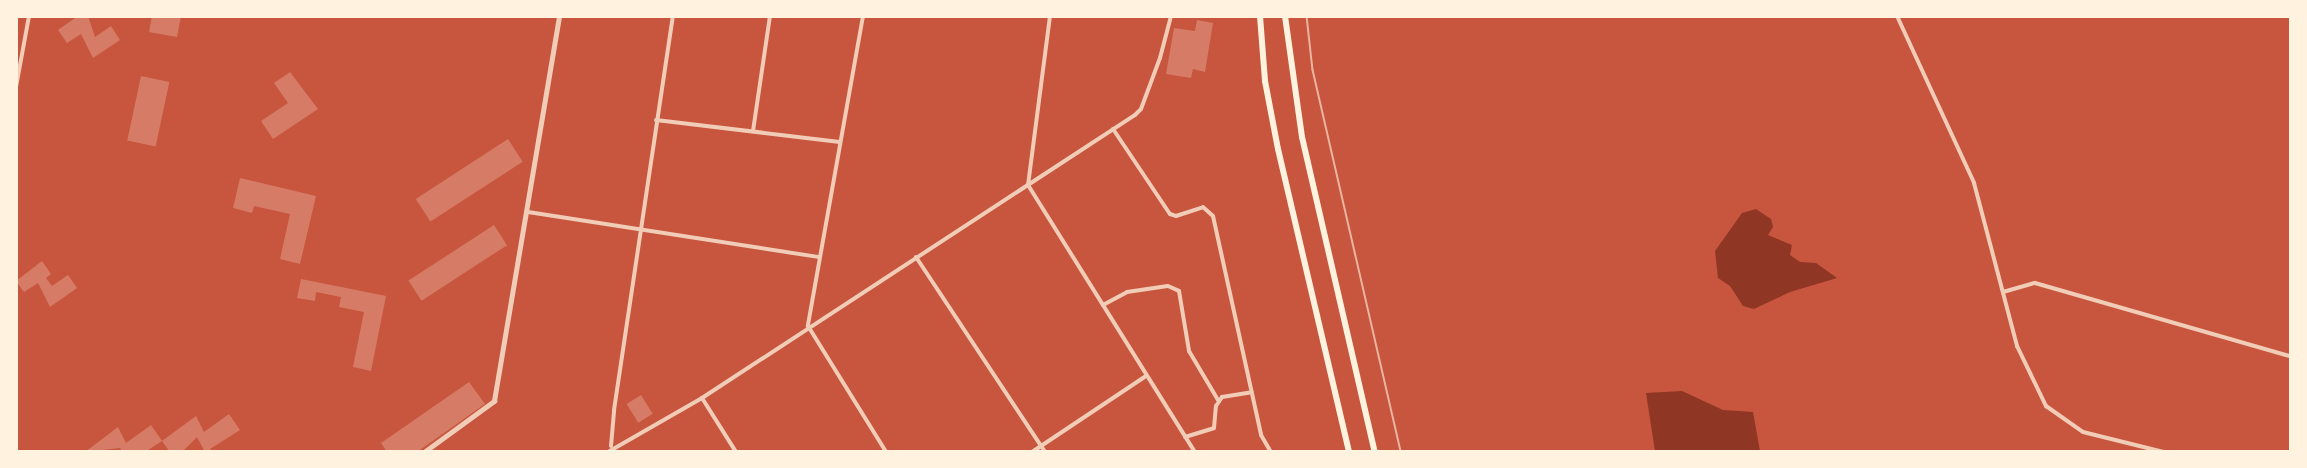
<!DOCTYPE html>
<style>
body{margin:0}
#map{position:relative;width:2307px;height:468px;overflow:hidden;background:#c8553d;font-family:Rubik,sans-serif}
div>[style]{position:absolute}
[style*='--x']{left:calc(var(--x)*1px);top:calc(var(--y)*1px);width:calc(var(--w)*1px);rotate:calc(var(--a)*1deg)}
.water>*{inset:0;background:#8f3625}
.building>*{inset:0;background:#d67c66;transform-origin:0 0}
.minor>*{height:4px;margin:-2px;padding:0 2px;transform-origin:2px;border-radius:2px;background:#f1ccb7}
.tertiary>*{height:4.5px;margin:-2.25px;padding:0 2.25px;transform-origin:2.25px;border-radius:2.25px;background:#f1ccb7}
.primary>*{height:6px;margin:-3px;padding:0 3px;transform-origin:3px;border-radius:3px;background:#fff3e0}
.tram>*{height:1.5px;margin:-0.75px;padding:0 0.75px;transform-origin:0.75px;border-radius:0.75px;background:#e9b49f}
span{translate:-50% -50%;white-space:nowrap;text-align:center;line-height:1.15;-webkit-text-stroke:6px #fff3e0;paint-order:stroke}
.frame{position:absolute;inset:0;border:18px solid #fff3e0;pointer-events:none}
</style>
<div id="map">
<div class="water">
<div style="clip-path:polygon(1756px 209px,1771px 219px,1773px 227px,1768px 235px,1792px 245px,1790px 255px,1800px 262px,1816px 263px,1837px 278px,1790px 292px,1754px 309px,1743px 306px,1730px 286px,1718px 278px,1715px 251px,1742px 213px)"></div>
<div style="clip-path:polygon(1682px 391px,1723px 410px,1753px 412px,1760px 451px,1655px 451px,1646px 393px)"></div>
</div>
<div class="building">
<div style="clip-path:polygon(78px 16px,88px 16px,95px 37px,111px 26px,120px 40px,93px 58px,81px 34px,67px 43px,58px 30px)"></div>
<div style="clip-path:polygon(152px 16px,181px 16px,177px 37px,149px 32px)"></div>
<div style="clip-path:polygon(1197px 20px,1213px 23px,1205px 72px,1193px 69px,1191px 78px,1166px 74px,1174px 28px,1195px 31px)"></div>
<div style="clip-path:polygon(290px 72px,318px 109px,273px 139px,261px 121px,288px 103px,274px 83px)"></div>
<div style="left:141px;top:76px;width:29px;height:66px;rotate:12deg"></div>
<div style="left:508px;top:139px;width:27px;height:110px;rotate:57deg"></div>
<div style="clip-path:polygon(240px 178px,316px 196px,300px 264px,280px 259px,290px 214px,254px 206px,252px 213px,233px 208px)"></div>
<div style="left:494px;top:225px;width:24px;height:102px;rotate:57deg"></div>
<div style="clip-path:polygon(42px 261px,51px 274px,46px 278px,52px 286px,68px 275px,77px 288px,50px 307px,38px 283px,24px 292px,16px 281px)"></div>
<div style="clip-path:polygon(301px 279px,386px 296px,371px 371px,353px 367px,364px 312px,339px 307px,341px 297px,316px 292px,315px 301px,297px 298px)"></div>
<div style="clip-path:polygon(469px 382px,485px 404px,417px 452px,387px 452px,381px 443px)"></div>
<div style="left:641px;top:395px;width:22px;height:17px;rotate:58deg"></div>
<div style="clip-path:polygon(229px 414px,240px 430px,210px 449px,212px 452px,205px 452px,197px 437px,182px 452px,170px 452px,162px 441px,196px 416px,204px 432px)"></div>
<div style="clip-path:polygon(151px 425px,162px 441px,145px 452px,122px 452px,120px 448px,85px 452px,118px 427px,126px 443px)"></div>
</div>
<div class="minor">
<div style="--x:863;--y:16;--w:315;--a:100.1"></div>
<div style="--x:808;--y:326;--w:148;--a:58.2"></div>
<div style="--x:1050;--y:16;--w:170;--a:97.4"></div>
<div style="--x:1028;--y:185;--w:315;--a:58"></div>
<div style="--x:1897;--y:16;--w:184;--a:65.2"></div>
<div style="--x:1974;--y:183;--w:169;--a:75.2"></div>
<div style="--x:2017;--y:346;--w:67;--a:64.2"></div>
<div style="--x:2046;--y:406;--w:45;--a:35.1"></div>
<div style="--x:2083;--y:432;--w:83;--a:13.9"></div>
<div style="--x:16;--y:87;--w:72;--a:-79.6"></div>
<div style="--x:656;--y:120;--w:185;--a:6.8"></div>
<div style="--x:1113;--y:129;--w:102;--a:56.2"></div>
<div style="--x:1170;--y:214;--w:6;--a:18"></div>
<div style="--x:1176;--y:216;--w:28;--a:-18"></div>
<div style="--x:1203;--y:207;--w:13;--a:42"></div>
<div style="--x:1213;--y:216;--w:224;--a:77.6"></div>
<div style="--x:1261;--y:435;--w:20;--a:60"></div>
<div style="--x:753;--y:131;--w:116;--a:-81.6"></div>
<div style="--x:528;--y:212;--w:295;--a:8.8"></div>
<div style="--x:916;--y:257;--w:234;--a:56.5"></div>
<div style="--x:2003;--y:292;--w:33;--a:-16"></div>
<div style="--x:2035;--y:283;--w:265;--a:16"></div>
<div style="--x:1103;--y:305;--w:27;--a:-28"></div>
<div style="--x:1127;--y:292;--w:41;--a:-8.3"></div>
<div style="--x:1168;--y:286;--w:12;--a:24"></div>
<div style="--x:1179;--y:291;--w:61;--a:80.5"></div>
<div style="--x:1189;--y:351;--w:57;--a:59.4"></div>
<div style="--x:702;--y:398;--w:64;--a:57.8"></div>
<div style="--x:1185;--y:437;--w:30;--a:-17"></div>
<div style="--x:1214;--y:428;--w:22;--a:-85"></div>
<div style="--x:1216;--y:406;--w:11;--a:-56"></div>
<div style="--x:1222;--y:397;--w:30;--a:-9"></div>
<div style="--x:611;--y:446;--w:36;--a:-85"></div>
<div style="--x:614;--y:410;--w:398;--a:-81.5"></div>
<div style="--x:608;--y:452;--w:108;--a:-29.9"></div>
<div style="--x:702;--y:398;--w:517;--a:-33.17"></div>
<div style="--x:1135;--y:115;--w:8;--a:-45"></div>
<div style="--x:1141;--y:109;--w:54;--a:-69.6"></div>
<div style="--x:1160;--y:58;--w:43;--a:-75.3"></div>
<div style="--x:1032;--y:452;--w:137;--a:-33.7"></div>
</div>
<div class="tertiary">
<div style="--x:424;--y:452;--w:87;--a:-36.1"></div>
<div style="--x:494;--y:401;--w:390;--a:-80.4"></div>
</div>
<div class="primary">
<div style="--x:1260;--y:16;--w:65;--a:85.6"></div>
<div style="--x:1265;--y:81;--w:69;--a:79.2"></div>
<div style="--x:1278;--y:149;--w:311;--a:76.8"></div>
<div style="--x:1285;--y:16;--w:122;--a:82"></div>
<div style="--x:1302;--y:137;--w:323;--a:77"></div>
</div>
<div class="tram">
<div style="--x:1307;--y:16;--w:54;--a:83.7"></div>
<div style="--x:1313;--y:70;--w:392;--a:77"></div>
</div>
<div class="frame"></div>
</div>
